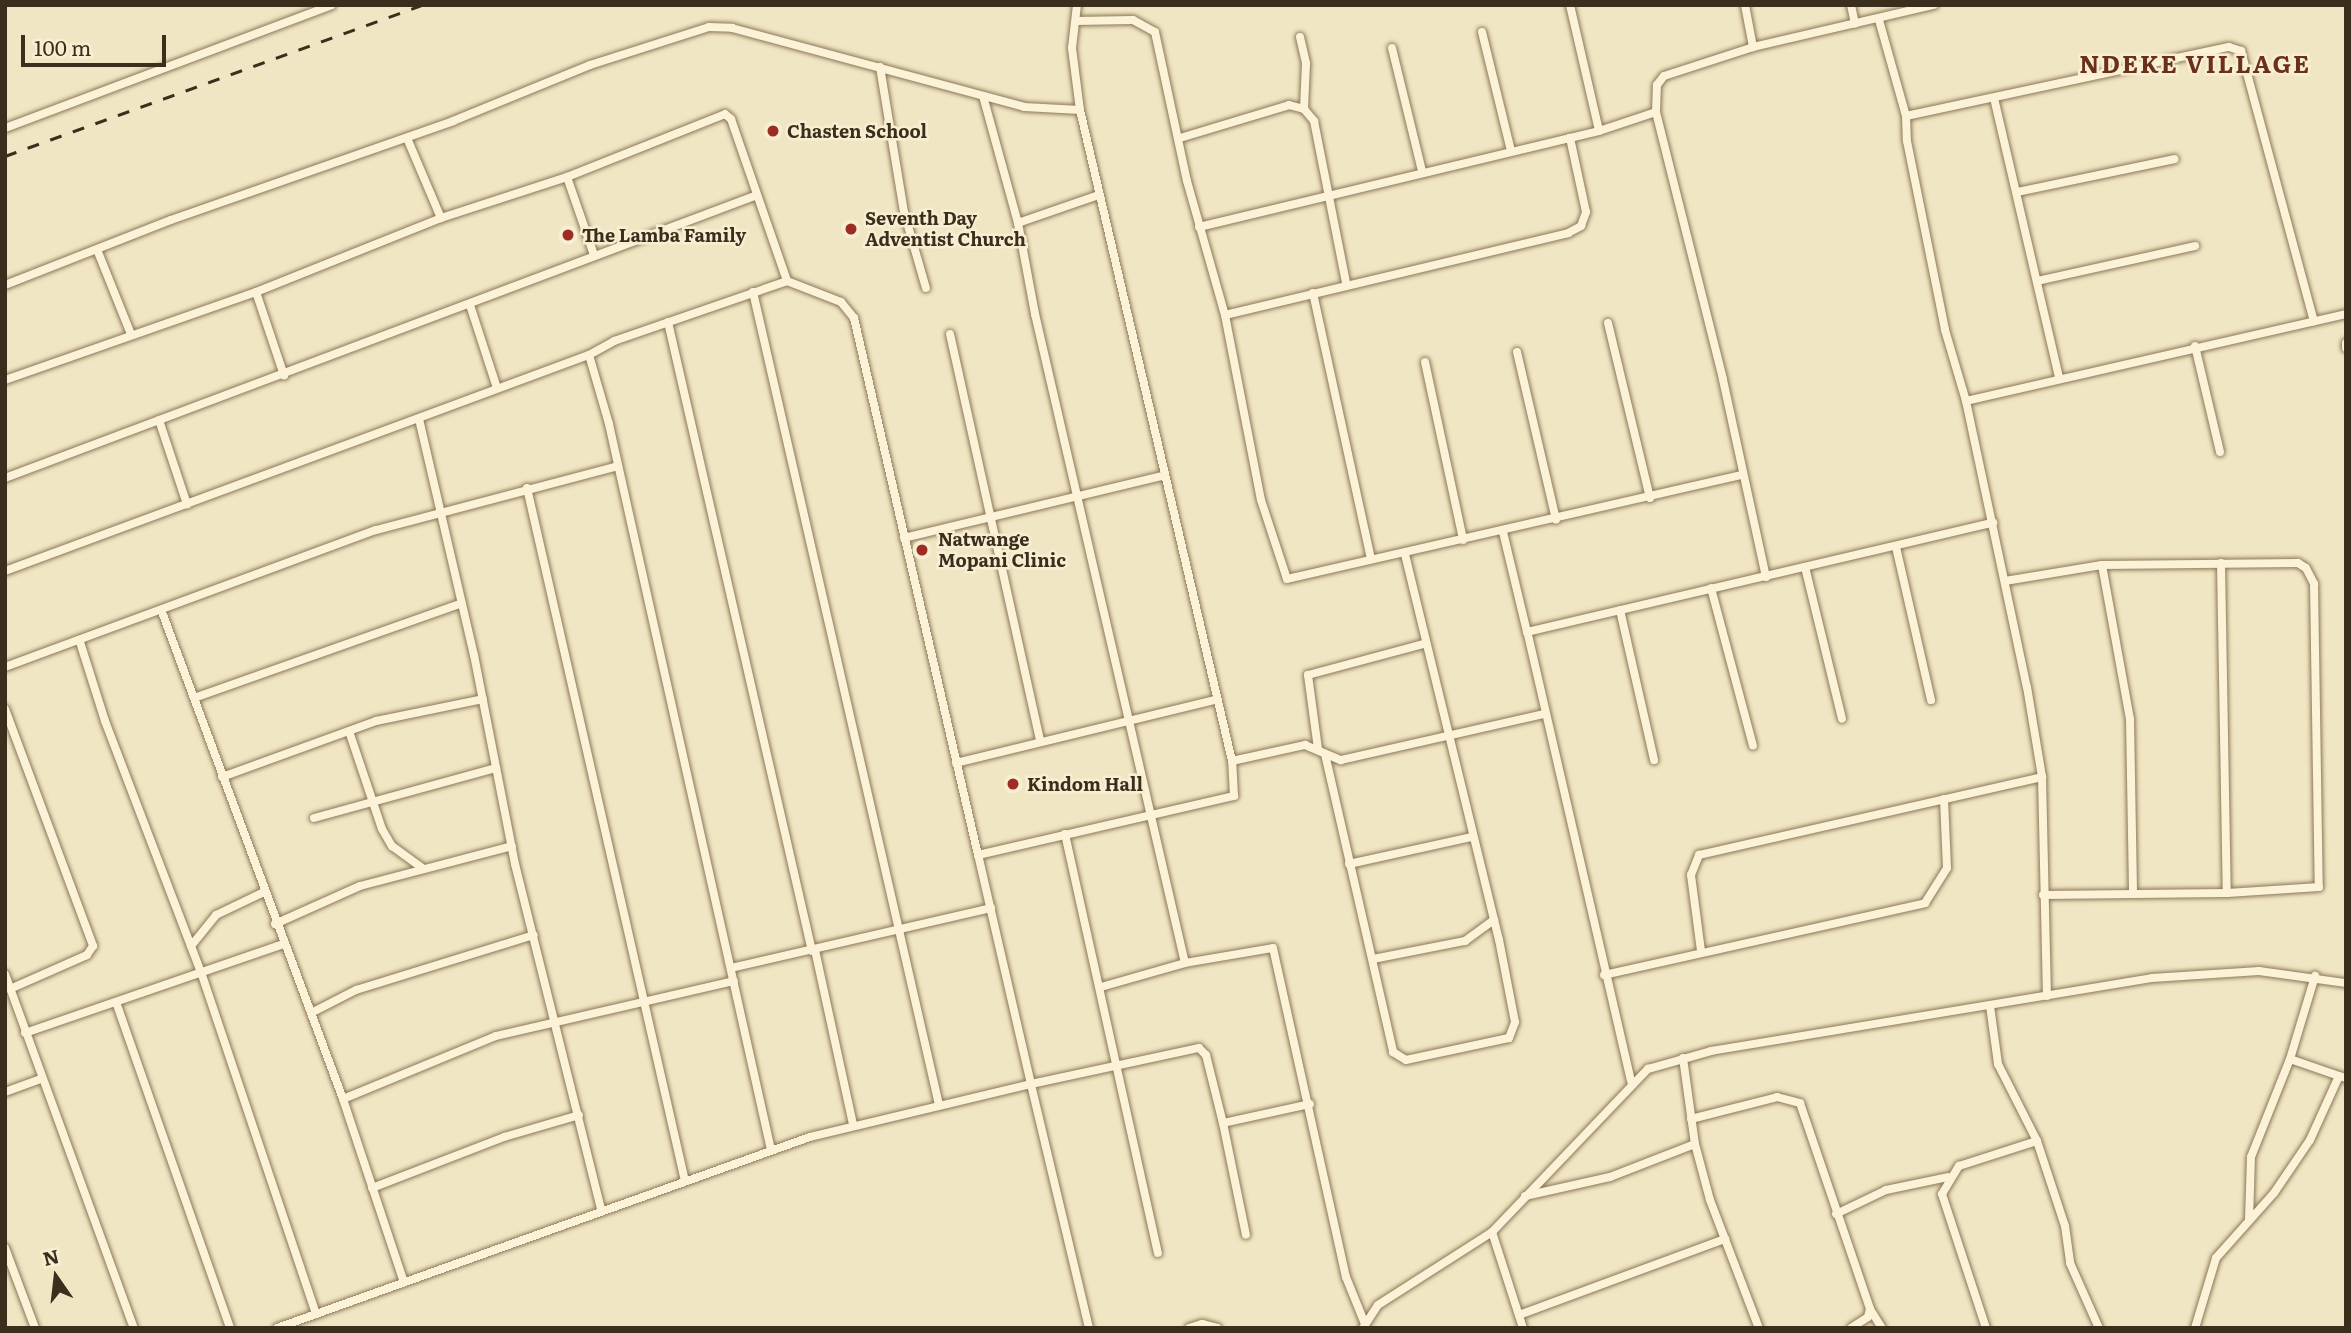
<!DOCTYPE html>
<style>
body{margin:0}
#map{position:relative;width:2351px;height:1333px;overflow:hidden;background:#f1e6c3;font-family:Literata,serif}
div>[style]{position:absolute}
[style*='--x']{left:calc(var(--x)*1px);top:calc(var(--y)*1px);width:calc(var(--w)*1px);rotate:calc(var(--a)*1deg)}
.roads{filter:drop-shadow(0 0 2px #8c7758) drop-shadow(0 0 2px #8c7758)}
.minor>*{height:8px;margin:-4px;padding:0 4px;transform-origin:4px;border-radius:4px;background:#fbf2d7}
.rail>*{height:2.5px;margin-top:-1.25px;transform-origin:0;background:repeating-linear-gradient(90deg,#3b2e1d 0 12px,transparent 0 24px)}
.dots>*{width:19px;height:19px;translate:-50% -50%;box-sizing:border-box;border:4px solid #f8efd3;border-radius:50%}
span{translate:-50% -50%;white-space:nowrap;text-align:center;line-height:1.15;-webkit-text-stroke:5px #f8efd3;paint-order:stroke}
.poi-label{font-size:18px;color:#3b2e1d;font-weight:700}
.left{translate:0 -50%;text-align:left}
.district-label{font-size:24px;color:#6a301a;font-weight:700;letter-spacing:2px}
.frame{position:absolute;inset:0;border:7px solid #3b2e1d;pointer-events:none}
.north{position:absolute;left:21px;top:1242px;width:70px;height:70px;-webkit-text-stroke:5px #f8efd3;paint-order:stroke;rotate:346deg;font-size:19px;font-weight:700;line-height:28px;text-align:center;color:#3b2e1d}
.north::after{content:'';display:block;margin:auto;width:24px;height:32px;background:#3b2e1d;clip-path:polygon(50% 0,100% 100%,50% 72%,0 100%)}
.scale{position:absolute;left:21px;top:35px;width:145px;height:32px;box-sizing:border-box;border:4px solid #3b2e1d;border-top:0;padding-left:9px;font-size:21px;line-height:24px;white-space:nowrap;color:#3b2e1d;-webkit-text-stroke:5px #f8efd3;paint-order:stroke}
</style>
<div id="map">
<div class="roads">
<div class="minor">
<div style="--x:1570;--y:5;--w:129;--a:77"></div>
<div style="--x:1745;--y:5;--w:43;--a:79.2"></div>
<div style="--x:1851;--y:5;--w:19;--a:78"></div>
<div style="--x:1879;--y:20;--w:100;--a:74.3"></div>
<div style="--x:1906;--y:116;--w:25;--a:88"></div>
<div style="--x:1907;--y:141;--w:193;--a:78.6"></div>
<div style="--x:1945;--y:330;--w:74;--a:73.5"></div>
<div style="--x:1966;--y:401;--w:292;--a:78"></div>
<div style="--x:2027;--y:687;--w:91;--a:80.5"></div>
<div style="--x:2042;--y:777;--w:219;--a:88.7"></div>
<div style="--x:1076;--y:21;--w:57;--a:-1"></div>
<div style="--x:1133;--y:20;--w:25;--a:29"></div>
<div style="--x:1155;--y:32;--w:152;--a:77.9"></div>
<div style="--x:1187;--y:181;--w:139;--a:74.2"></div>
<div style="--x:1225;--y:315;--w:188;--a:79"></div>
<div style="--x:1261;--y:500;--w:83;--a:71.8"></div>
<div style="--x:1287;--y:579;--w:467;--a:-12.9"></div>
<div style="--x:1482;--y:32;--w:122;--a:76.3"></div>
<div style="--x:1300;--y:37;--w:27;--a:77"></div>
<div style="--x:1306;--y:63;--w:46;--a:92.5"></div>
<div style="--x:1392;--y:48;--w:127;--a:76.3"></div>
<div style="--x:880;--y:67;--w:147;--a:80.6"></div>
<div style="--x:904;--y:212;--w:79;--a:73.9"></div>
<div style="--x:983;--y:96;--w:132;--a:74.6"></div>
<div style="--x:1018;--y:223;--w:93;--a:79.4"></div>
<div style="--x:1035;--y:314;--w:666;--a:76.99"></div>
<div style="--x:1994;--y:98;--w:287;--a:76.9"></div>
<div style="--x:1906;--y:116;--w:330;--a:-12.1"></div>
<div style="--x:2229;--y:47;--w:13;--a:18"></div>
<div style="--x:2241;--y:51;--w:280;--a:74.9"></div>
<div style="--x:5;--y:128;--w:349;--a:-20.6"></div>
<div style="--x:407;--y:138;--w:87;--a:67"></div>
<div style="--x:1180;--y:138;--w:114;--a:-16.8"></div>
<div style="--x:1289;--y:105;--w:16;--a:15"></div>
<div style="--x:1304;--y:109;--w:16;--a:50"></div>
<div style="--x:1314;--y:121;--w:165;--a:78.8"></div>
<div style="--x:567;--y:177;--w:83;--a:70.9"></div>
<div style="--x:2017;--y:192;--w:161;--a:-11.8"></div>
<div style="--x:1018;--y:223;--w:86;--a:-19.1"></div>
<div style="--x:1199;--y:227;--w:411;--a:-13.5"></div>
<div style="--x:1599;--y:131;--w:60;--a:-18.4"></div>
<div style="--x:98;--y:252;--w:88;--a:68.1"></div>
<div style="--x:2037;--y:281;--w:162;--a:-12.5"></div>
<div style="--x:5;--y:285;--w:178;--a:-21.4"></div>
<div style="--x:171;--y:220;--w:299;--a:-19.3"></div>
<div style="--x:453;--y:121;--w:148;--a:-22.2"></div>
<div style="--x:590;--y:65;--w:125;--a:-17.7"></div>
<div style="--x:709;--y:27;--w:23;--a:2"></div>
<div style="--x:732;--y:28;--w:302;--a:15.1"></div>
<div style="--x:1024;--y:107;--w:56;--a:3.1"></div>
<div style="--x:256;--y:292;--w:88;--a:71.4"></div>
<div style="--x:753;--y:292;--w:834;--a:77.11"></div>
<div style="--x:1313;--y:293;--w:272;--a:77.7"></div>
<div style="--x:470;--y:305;--w:87;--a:72"></div>
<div style="--x:1225;--y:315;--w:353;--a:-13.4"></div>
<div style="--x:1568;--y:233;--w:15;--a:-28"></div>
<div style="--x:1581;--y:226;--w:15;--a:-70"></div>
<div style="--x:1586;--y:212;--w:76;--a:-102.2"></div>
<div style="--x:668;--y:322;--w:645;--a:77.11"></div>
<div style="--x:1608;--y:323;--w:180;--a:76.5"></div>
<div style="--x:950;--y:334;--w:417;--a:77.5"></div>
<div style="--x:2346;--y:343;--w:5;--a:90"></div>
<div style="--x:2195;--y:346;--w:109;--a:76.7"></div>
<div style="--x:1517;--y:352;--w:172;--a:76.9"></div>
<div style="--x:589;--y:355;--w:72;--a:73.8"></div>
<div style="--x:609;--y:424;--w:744;--a:77.42"></div>
<div style="--x:1425;--y:362;--w:182;--a:77.9"></div>
<div style="--x:5;--y:380;--w:266;--a:-19.3"></div>
<div style="--x:256;--y:292;--w:199;--a:-21.8"></div>
<div style="--x:441;--y:218;--w:133;--a:-18"></div>
<div style="--x:567;--y:177;--w:170;--a:-21.7"></div>
<div style="--x:725;--y:114;--w:8;--a:40"></div>
<div style="--x:731;--y:119;--w:171;--a:70.9"></div>
<div style="--x:787;--y:281;--w:58;--a:21.3"></div>
<div style="--x:841;--y:302;--w:21;--a:51"></div>
<div style="--x:854;--y:318;--w:551;--a:77"></div>
<div style="--x:1966;--y:401;--w:390;--a:-12.9"></div>
<div style="--x:419;--y:419;--w:242;--a:76.9"></div>
<div style="--x:474;--y:655;--w:213;--a:78.9"></div>
<div style="--x:515;--y:864;--w:357;--a:76"></div>
<div style="--x:159;--y:420;--w:89;--a:71.6"></div>
<div style="--x:5;--y:478;--w:803;--a:-20.62"></div>
<div style="--x:527;--y:488;--w:711;--a:77.16"></div>
<div style="--x:1503;--y:532;--w:103;--a:76.5"></div>
<div style="--x:904;--y:538;--w:266;--a:-13.5"></div>
<div style="--x:1896;--y:547;--w:157;--a:77.1"></div>
<div style="--x:2221;--y:563;--w:330;--a:89"></div>
<div style="--x:2102;--y:565;--w:157;--a:79.7"></div>
<div style="--x:2130;--y:719;--w:175;--a:89"></div>
<div style="--x:1805;--y:567;--w:156;--a:76.3"></div>
<div style="--x:5;--y:571;--w:623;--a:-20.3"></div>
<div style="--x:589;--y:355;--w:29;--a:-29"></div>
<div style="--x:614;--y:341;--w:183;--a:-19.1"></div>
<div style="--x:1766;--y:577;--w:203;--a:-102.3"></div>
<div style="--x:1723;--y:379;--w:275;--a:-104.1"></div>
<div style="--x:1656;--y:112;--w:27;--a:-88"></div>
<div style="--x:1657;--y:85;--w:11;--a:-52"></div>
<div style="--x:1664;--y:76;--w:94;--a:-18"></div>
<div style="--x:1753;--y:47;--w:186;--a:-13.1"></div>
<div style="--x:2005;--y:581;--w:98;--a:-9.4"></div>
<div style="--x:2102;--y:565;--w:196;--a:-0.6"></div>
<div style="--x:2298;--y:563;--w:9;--a:32"></div>
<div style="--x:2306;--y:568;--w:18;--a:63"></div>
<div style="--x:2314;--y:584;--w:303;--a:89.1"></div>
<div style="--x:2319;--y:887;--w:92;--a:176.3"></div>
<div style="--x:2227;--y:893;--w:184;--a:179.4"></div>
<div style="--x:1711;--y:588;--w:163;--a:75.1"></div>
<div style="--x:1620;--y:610;--w:154;--a:77.2"></div>
<div style="--x:162;--y:612;--w:520;--a:69.61"></div>
<div style="--x:343;--y:1099;--w:193;--a:71.6"></div>
<div style="--x:80;--y:642;--w:83;--a:72.4"></div>
<div style="--x:105;--y:721;--w:269;--a:69.1"></div>
<div style="--x:201;--y:972;--w:361;--a:71.4"></div>
<div style="--x:5;--y:667;--w:395;--a:-20.3"></div>
<div style="--x:376;--y:530;--w:250;--a:-14.8"></div>
<div style="--x:194;--y:698;--w:284;--a:-19.5"></div>
<div style="--x:5;--y:709;--w:253;--a:69.6"></div>
<div style="--x:93;--y:946;--w:11;--a:124"></div>
<div style="--x:87;--y:955;--w:84;--a:156.2"></div>
<div style="--x:349;--y:731;--w:103;--a:71.4"></div>
<div style="--x:382;--y:829;--w:20;--a:60"></div>
<div style="--x:392;--y:846;--w:37;--a:36"></div>
<div style="--x:1318;--y:749;--w:75;--a:-97.7"></div>
<div style="--x:1308;--y:675;--w:120;--a:-15"></div>
<div style="--x:1325;--y:754;--w:306;--a:77.1"></div>
<div style="--x:1393;--y:1052;--w:15;--a:32"></div>
<div style="--x:1406;--y:1060;--w:105;--a:-12.1"></div>
<div style="--x:1509;--y:1038;--w:17;--a:-69"></div>
<div style="--x:1515;--y:1022;--w:84;--a:-101"></div>
<div style="--x:1499;--y:940;--w:396;--a:-103.7"></div>
<div style="--x:1232;--y:761;--w:75;--a:-12.4"></div>
<div style="--x:1305;--y:745;--w:39;--a:23"></div>
<div style="--x:1341;--y:760;--w:208;--a:-12.8"></div>
<div style="--x:956;--y:763;--w:267;--a:-13.7"></div>
<div style="--x:222;--y:777;--w:164;--a:-20"></div>
<div style="--x:376;--y:721;--w:109;--a:-11.6"></div>
<div style="--x:314;--y:818;--w:189;--a:-15.4"></div>
<div style="--x:1065;--y:834;--w:429;--a:77.5"></div>
<div style="--x:1349;--y:864;--w:126;--a:-12.4"></div>
<div style="--x:275;--y:924;--w:93;--a:-24.1"></div>
<div style="--x:360;--y:886;--w:157;--a:-14.7"></div>
<div style="--x:191;--y:946;--w:40;--a:-51"></div>
<div style="--x:216;--y:915;--w:53;--a:-25.6"></div>
<div style="--x:815;--y:950;--w:178;--a:77.7"></div>
<div style="--x:1701;--y:951;--w:77;--a:-97.5"></div>
<div style="--x:1691;--y:875;--w:22;--a:-68"></div>
<div style="--x:1699;--y:855;--w:352;--a:-12.8"></div>
<div style="--x:1373;--y:959;--w:94;--a:-11.1"></div>
<div style="--x:1465;--y:941;--w:36;--a:-36"></div>
<div style="--x:731;--y:968;--w:267;--a:-13"></div>
<div style="--x:5;--y:974;--w:377;--a:70"></div>
<div style="--x:1604;--y:975;--w:329;--a:-12.6"></div>
<div style="--x:1925;--y:903;--w:41;--a:-57.8"></div>
<div style="--x:1947;--y:868;--w:69;--a:-92.5"></div>
<div style="--x:1101;--y:987;--w:87;--a:-15.9"></div>
<div style="--x:1185;--y:963;--w:89;--a:-9.7"></div>
<div style="--x:1273;--y:948;--w:337;--a:77.5"></div>
<div style="--x:1346;--y:1277;--w:51;--a:68"></div>
<div style="--x:116;--y:1002;--w:345;--a:70.7"></div>
<div style="--x:1990;--y:1006;--w:59;--a:82.1"></div>
<div style="--x:1998;--y:1064;--w:86;--a:63.1"></div>
<div style="--x:2037;--y:1141;--w:89;--a:71.8"></div>
<div style="--x:2065;--y:1226;--w:37;--a:82"></div>
<div style="--x:2070;--y:1263;--w:71;--a:66"></div>
<div style="--x:311;--y:1013;--w:51;--a:-27.1"></div>
<div style="--x:356;--y:990;--w:186;--a:-17.2"></div>
<div style="--x:25;--y:1033;--w:273;--a:-19"></div>
<div style="--x:1683;--y:1058;--w:87;--a:82.1"></div>
<div style="--x:1695;--y:1144;--w:58;--a:75"></div>
<div style="--x:1710;--y:1200;--w:137;--a:69.1"></div>
<div style="--x:2290;--y:1059;--w:87;--a:-73.2"></div>
<div style="--x:1631;--y:1081;--w:461;--a:-103"></div>
<div style="--x:1527;--y:632;--w:479;--a:-13.2"></div>
<div style="--x:5;--y:1092;--w:38;--a:-20"></div>
<div style="--x:343;--y:1099;--w:165;--a:-22.4"></div>
<div style="--x:496;--y:1036;--w:244;--a:-13"></div>
<div style="--x:1691;--y:1119;--w:89;--a:-14.3"></div>
<div style="--x:1777;--y:1097;--w:24;--a:15"></div>
<div style="--x:1800;--y:1103;--w:218;--a:71.2"></div>
<div style="--x:1870;--y:1309;--w:8;--a:104"></div>
<div style="--x:1868;--y:1317;--w:20;--a:147"></div>
<div style="--x:1223;--y:1123;--w:89;--a:-12.3"></div>
<div style="--x:372;--y:1188;--w:142;--a:-21.1"></div>
<div style="--x:504;--y:1137;--w:78;--a:-16.3"></div>
<div style="--x:1525;--y:1196;--w:87;--a:-12.6"></div>
<div style="--x:1610;--y:1177;--w:91;--a:-21.2"></div>
<div style="--x:1836;--y:1214;--w:55;--a:-25.6"></div>
<div style="--x:1886;--y:1190;--w:63;--a:-11.8"></div>
<div style="--x:2249;--y:1220;--w:63;--a:-88.2"></div>
<div style="--x:2251;--y:1157;--w:105;--a:-68.3"></div>
<div style="--x:2290;--y:1059;--w:52;--a:19.1"></div>
<div style="--x:1492;--y:1232;--w:101;--a:72.1"></div>
<div style="--x:5;--y:1248;--w:85;--a:69.4"></div>
<div style="--x:1870;--y:1309;--w:22;--a:58"></div>
<div style="--x:1519;--y:1315;--w:220;--a:-20.3"></div>
<div style="--x:277;--y:1328;--w:566;--a:-19.72"></div>
<div style="--x:810;--y:1137;--w:227;--a:-13.5"></div>
<div style="--x:1031;--y:1084;--w:235;--a:-103"></div>
<div style="--x:978;--y:855;--w:263;--a:-13"></div>
<div style="--x:1234;--y:796;--w:35;--a:-93"></div>
<div style="--x:1232;--y:761;--w:669;--a:-103.14"></div>
<div style="--x:1080;--y:110;--w:63;--a:-97.4"></div>
<div style="--x:1072;--y:48;--w:43;--a:-83.4"></div>
<div style="--x:1089;--y:1328;--w:251;--a:-103.4"></div>
<div style="--x:1031;--y:1084;--w:172;--a:-12.1"></div>
<div style="--x:1199;--y:1048;--w:10;--a:45"></div>
<div style="--x:1206;--y:1055;--w:70;--a:76"></div>
<div style="--x:1223;--y:1123;--w:114;--a:78.4"></div>
<div style="--x:1189;--y:1328;--w:14;--a:-17"></div>
<div style="--x:1202;--y:1324;--w:16;--a:14"></div>
<div style="--x:1363;--y:1328;--w:27;--a:-57"></div>
<div style="--x:1378;--y:1305;--w:135;--a:-32.6"></div>
<div style="--x:1492;--y:1232;--w:226;--a:-46.3"></div>
<div style="--x:1648;--y:1069;--w:66;--a:-15.9"></div>
<div style="--x:1711;--y:1051;--w:447;--a:-9.4"></div>
<div style="--x:2152;--y:978;--w:107;--a:-3.7"></div>
<div style="--x:2259;--y:971;--w:88;--a:7.9"></div>
<div style="--x:1986;--y:1328;--w:141;--a:-108.2"></div>
<div style="--x:1942;--y:1194;--w:33;--a:-59"></div>
<div style="--x:1959;--y:1166;--w:82;--a:-17.8"></div>
<div style="--x:2195;--y:1328;--w:73;--a:-73.3"></div>
<div style="--x:2216;--y:1258;--w:87;--a:-48.3"></div>
<div style="--x:2274;--y:1193;--w:64;--a:-55.8"></div>
<div style="--x:2310;--y:1140;--w:70;--a:-65.6"></div>
<div style="--x:2339;--y:1076;--w:7;--a:16"></div>
</div>
</div>
<div class="rail">
<div style="--x:5;--y:156;--w:443;--a:-19.9"></div>
</div>
<div class="dots">
<div style="left:773px;top:131px;background:#9f2b25"></div>
<div style="left:851px;top:229px;background:#9f2b25"></div>
<div style="left:568px;top:235px;background:#9f2b25"></div>
<div style="left:922px;top:550px;background:#9f2b25"></div>
<div style="left:1013px;top:784px;background:#9f2b25"></div>
</div>
<div class="poi-label">
<span class="left" style="left:787px;top:131px">Chasten School</span>
<span class="left" style="left:865px;top:229px">Seventh Day<br>Adventist Church</span>
<span class="left" style="left:582px;top:235px">The Lamba Family</span>
<span class="left" style="left:938px;top:550px">Natwange<br>Mopani Clinic</span>
<span class="left" style="left:1027px;top:784px">Kindom Hall</span>
</div>
<div class="district-label">
<span style="left:2195px;top:63px">NDEKE VILLAGE</span>
</div>
<div class="frame"></div>
<div class="north">N</div>
<div class="scale">100 m</div>
</div>
